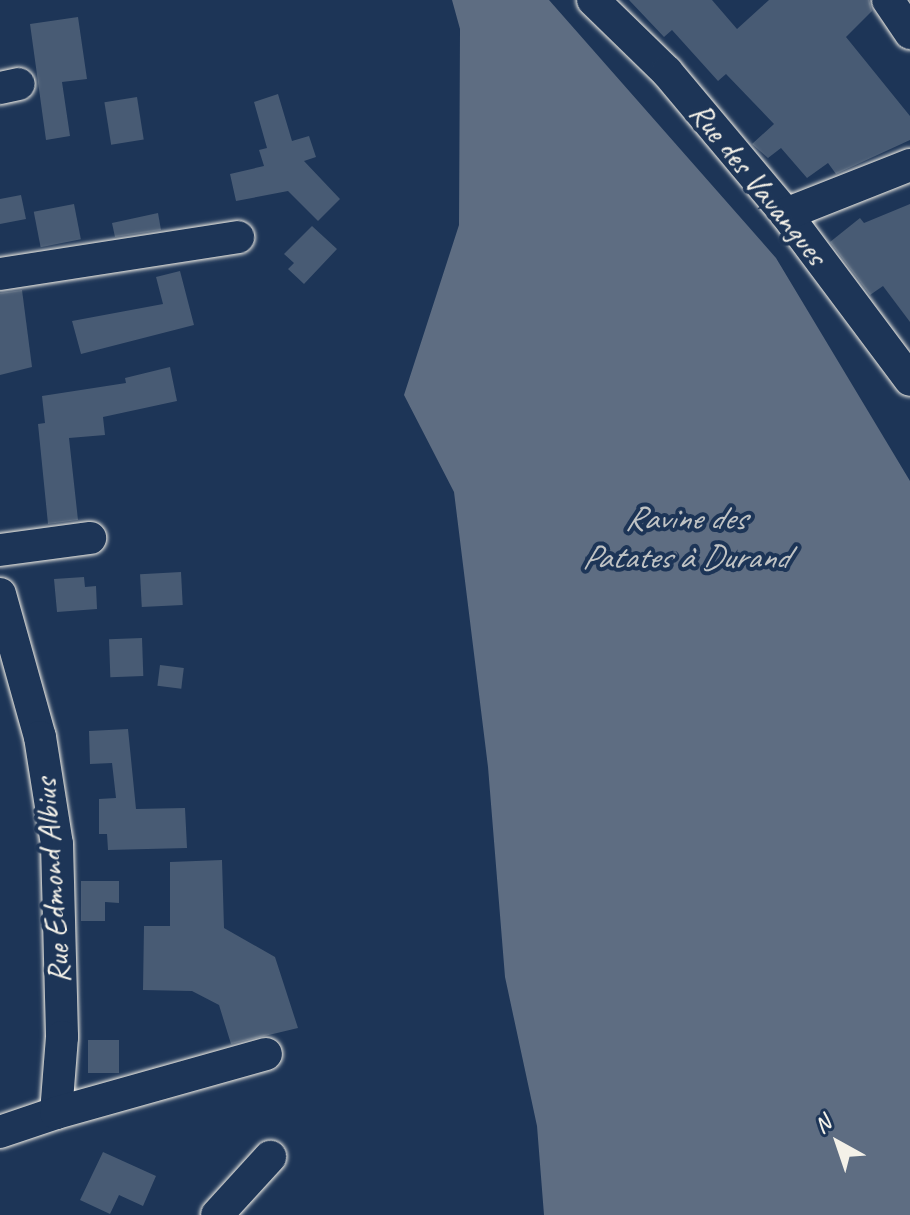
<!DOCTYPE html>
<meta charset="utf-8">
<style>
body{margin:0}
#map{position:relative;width:910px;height:1215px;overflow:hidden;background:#1d3557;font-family:Caveat,sans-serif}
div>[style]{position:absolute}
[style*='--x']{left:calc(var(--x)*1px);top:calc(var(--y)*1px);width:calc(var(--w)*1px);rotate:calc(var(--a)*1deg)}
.water>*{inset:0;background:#5e6d82}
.building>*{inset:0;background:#485b74;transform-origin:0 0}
.roads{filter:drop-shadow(0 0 2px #f4f1e8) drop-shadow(0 0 2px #f4f1e8)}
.minor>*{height:32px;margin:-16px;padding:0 16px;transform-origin:16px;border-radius:16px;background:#1d3557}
span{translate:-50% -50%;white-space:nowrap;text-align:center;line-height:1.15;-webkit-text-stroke:8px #1d3557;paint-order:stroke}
.street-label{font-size:32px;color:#f4f1e8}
.water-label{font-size:34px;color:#c0c3c4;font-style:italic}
.north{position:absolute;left:798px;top:1103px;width:80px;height:80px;-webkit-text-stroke:6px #1d3557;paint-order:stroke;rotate:320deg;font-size:22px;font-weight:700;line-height:32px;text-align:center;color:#f4f1e8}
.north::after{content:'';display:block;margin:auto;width:28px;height:36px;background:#f4f1e8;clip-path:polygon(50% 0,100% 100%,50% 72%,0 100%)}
</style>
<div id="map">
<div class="water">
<div style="clip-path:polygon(452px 0,549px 0,776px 258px,910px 481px,910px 1215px,544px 1215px,537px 1126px,505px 977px,488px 767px,454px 492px,404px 395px,459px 225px,460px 29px)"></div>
</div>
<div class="building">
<div style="clip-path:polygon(629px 0,712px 0,737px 29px,769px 0,869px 0,872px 11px,846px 37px,910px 116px,910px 140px,836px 174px,828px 163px,807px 178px,781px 148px,768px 158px,752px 144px,774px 124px,726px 74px,718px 81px,672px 30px,664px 37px)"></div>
<div style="clip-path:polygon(78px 17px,87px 79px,62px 82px,70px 136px,46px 140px,30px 24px)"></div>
<div style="clip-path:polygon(278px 94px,292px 141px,309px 136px,316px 157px,304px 161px,340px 199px,318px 221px,288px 191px,236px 201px,230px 174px,264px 166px,259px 150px,267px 148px,254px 102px)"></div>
<div style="left:137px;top:97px;width:43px;height:33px;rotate:81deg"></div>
<div style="clip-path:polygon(21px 195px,26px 219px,0 224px,0 199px)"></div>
<div style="left:74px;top:204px;width:36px;height:41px;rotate:79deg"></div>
<div style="clip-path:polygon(910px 204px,910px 322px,883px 286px,870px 295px,830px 242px,860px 218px,864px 223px)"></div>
<div style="clip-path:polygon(158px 213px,161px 230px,115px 237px,112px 223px)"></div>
<div style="clip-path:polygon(312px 226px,337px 249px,304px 284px,288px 269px,294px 263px,284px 254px)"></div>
<div style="clip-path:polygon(180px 271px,194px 325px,81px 354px,72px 321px,163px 304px,156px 277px)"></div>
<div style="clip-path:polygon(22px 290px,32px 367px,0 375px,0 293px)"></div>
<div style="clip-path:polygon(170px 367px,177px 401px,103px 417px,105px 435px,69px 438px,78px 520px,48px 524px,38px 424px,45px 423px,42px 396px,126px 383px,125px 378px)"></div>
<div style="left:181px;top:572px;width:33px;height:41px;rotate:87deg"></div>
<div style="clip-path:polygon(84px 577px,85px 587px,96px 586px,97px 609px,57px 612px,54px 579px)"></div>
<div style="left:142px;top:638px;width:38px;height:33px;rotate:88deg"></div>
<div style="left:160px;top:665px;width:24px;height:21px;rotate:7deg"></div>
<div style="clip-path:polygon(128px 729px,136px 809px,185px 808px,187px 848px,108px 850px,107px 834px,99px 834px,99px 799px,116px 798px,112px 763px,90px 764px,89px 731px)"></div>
<div style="clip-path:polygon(222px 860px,224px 928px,275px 957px,298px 1028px,231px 1044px,219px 1005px,192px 991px,143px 990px,144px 926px,170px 926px,170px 862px)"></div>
<div style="clip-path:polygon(81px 881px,119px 881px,119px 903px,105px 902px,105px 921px,81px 921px)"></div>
<div style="left:119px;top:1040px;width:33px;height:31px;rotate:90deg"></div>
<div style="clip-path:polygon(103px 1152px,156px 1176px,143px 1206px,119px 1195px,110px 1214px,80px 1200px)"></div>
</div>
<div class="roads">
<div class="minor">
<div style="--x:593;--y:0;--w:103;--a:44.2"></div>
<div style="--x:667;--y:72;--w:185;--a:50"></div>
<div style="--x:786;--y:214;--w:207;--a:53.2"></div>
<div style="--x:888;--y:0;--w:40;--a:56"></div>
<div style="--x:0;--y:88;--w:19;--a:-12"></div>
<div style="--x:786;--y:214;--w:133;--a:-21.6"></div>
<div style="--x:0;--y:274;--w:241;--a:-8.8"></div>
<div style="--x:0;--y:550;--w:91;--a:-7.6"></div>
<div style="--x:0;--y:594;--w:148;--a:74.4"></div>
<div style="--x:40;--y:737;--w:108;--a:81"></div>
<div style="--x:57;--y:844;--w:193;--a:88.5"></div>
<div style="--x:62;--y:1037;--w:76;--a:94.5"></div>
<div style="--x:56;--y:1113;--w:59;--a:161.3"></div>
<div style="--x:56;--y:1113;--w:218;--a:-15.7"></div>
<div style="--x:217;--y:1215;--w:79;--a:-47.6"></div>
</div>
</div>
<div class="street-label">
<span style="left:758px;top:184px;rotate:51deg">Rue des Vavangues</span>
<span style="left:53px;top:881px;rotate:-94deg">Rue Edmond Albius</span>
</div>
<div class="water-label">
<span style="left:685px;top:537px">Ravine des<br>Patates à Durand</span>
</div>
<div class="north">N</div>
</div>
